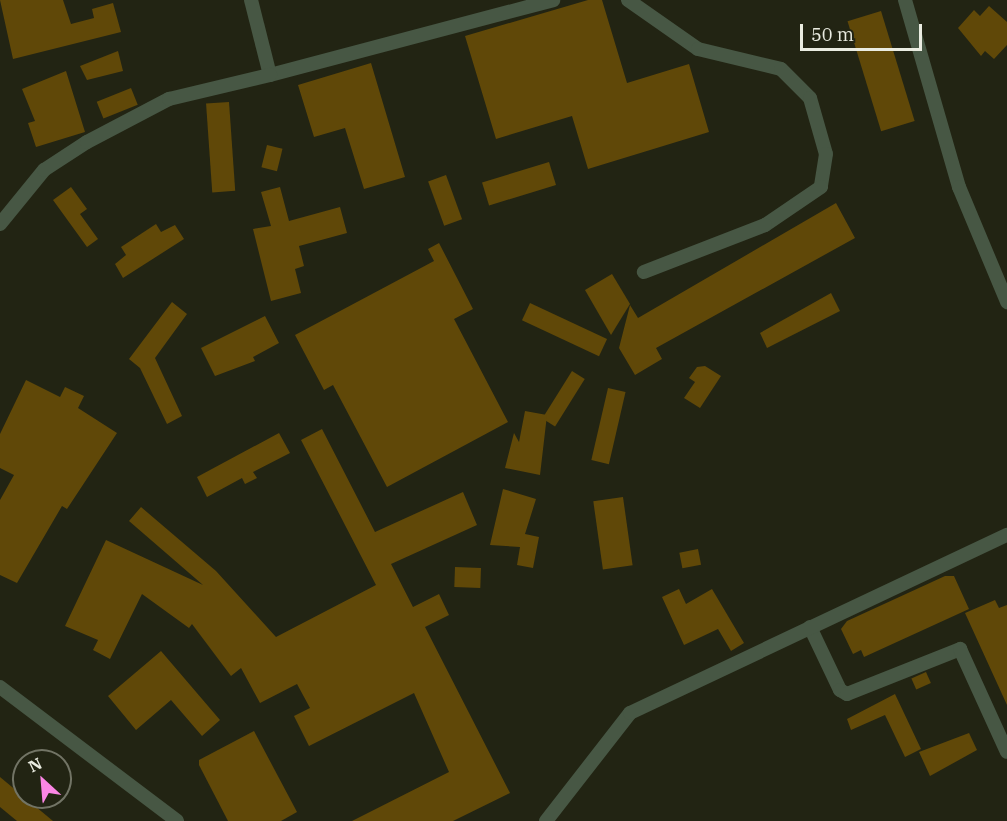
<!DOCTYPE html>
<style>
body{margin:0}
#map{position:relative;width:1007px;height:821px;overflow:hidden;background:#222413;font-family:"IBM Plex Serif",serif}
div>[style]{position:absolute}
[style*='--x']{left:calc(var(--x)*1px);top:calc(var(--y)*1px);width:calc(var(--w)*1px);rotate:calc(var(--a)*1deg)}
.building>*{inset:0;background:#604808;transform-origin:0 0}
.street>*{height:14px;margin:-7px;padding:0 7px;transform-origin:7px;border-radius:7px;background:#475744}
span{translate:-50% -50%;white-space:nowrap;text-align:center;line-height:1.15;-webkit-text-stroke:5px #222413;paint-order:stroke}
.north{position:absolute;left:12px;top:749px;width:60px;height:60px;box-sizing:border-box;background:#222413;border:2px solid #727465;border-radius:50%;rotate:334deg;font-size:16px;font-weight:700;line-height:24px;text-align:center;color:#eaece1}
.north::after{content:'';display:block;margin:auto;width:21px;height:27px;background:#fb86e5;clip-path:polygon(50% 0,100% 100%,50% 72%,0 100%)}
.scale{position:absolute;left:800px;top:24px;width:122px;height:27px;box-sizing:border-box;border:3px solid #eaece1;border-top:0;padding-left:8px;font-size:18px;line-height:21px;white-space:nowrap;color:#eaece1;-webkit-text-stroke:4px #222413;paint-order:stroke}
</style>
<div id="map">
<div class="building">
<div style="clip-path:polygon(0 0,63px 0,71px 24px,94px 18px,92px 9px,113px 3px,121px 32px,13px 59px)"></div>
<div style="clip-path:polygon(588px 0,602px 0,627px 83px,689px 64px,709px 132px,588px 169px,572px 116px,496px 139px,465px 36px)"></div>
<div style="clip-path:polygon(989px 6px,1007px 22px,1007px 45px,994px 59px,985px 51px,981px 56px,958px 28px,974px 10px,980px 16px)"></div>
<div style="left:881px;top:11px;width:115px;height:35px;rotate:73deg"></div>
<div style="clip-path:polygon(118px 51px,123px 71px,87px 80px,80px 66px)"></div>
<div style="clip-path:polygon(371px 63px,405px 177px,364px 189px,345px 128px,314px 137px,298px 85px)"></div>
<div style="clip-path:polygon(66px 71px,85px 132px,36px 147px,28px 123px,35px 121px,22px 89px)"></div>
<div style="left:131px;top:88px;width:18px;height:37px;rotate:68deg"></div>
<div style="left:229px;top:102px;width:89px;height:23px;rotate:86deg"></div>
<div style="left:267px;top:145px;width:16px;height:23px;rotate:14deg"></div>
<div style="left:549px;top:162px;width:24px;height:70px;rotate:73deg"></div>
<div style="left:446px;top:175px;width:47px;height:19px;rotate:70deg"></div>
<div style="clip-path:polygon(71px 187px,87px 209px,80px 214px,98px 239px,87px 247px,53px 200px)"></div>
<div style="clip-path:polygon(280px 187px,289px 221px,340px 207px,347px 233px,299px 246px,304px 266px,295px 269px,301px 293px,271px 301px,253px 229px,271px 226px,261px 192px)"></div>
<div style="clip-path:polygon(836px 203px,855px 238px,656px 348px,662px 359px,635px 375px,619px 348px,630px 305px,638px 318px)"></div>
<div style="clip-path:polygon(156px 224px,161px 232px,175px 225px,184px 239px,123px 278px,115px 264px,126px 255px,121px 247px)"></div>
<div style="clip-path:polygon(439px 243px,473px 309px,454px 319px,508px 422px,387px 487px,333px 385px,324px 390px,295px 335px,434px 261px,428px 249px)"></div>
<div style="clip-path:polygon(612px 274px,630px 304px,611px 335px,585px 290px)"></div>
<div style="clip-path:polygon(831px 293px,840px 311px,767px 348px,760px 333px)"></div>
<div style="clip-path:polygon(172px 302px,187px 314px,155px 358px,182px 416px,167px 424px,140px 368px,129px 359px)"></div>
<div style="left:530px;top:303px;width:85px;height:19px;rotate:25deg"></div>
<div style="clip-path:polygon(265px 316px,279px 343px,253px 357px,255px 361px,215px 376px,201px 348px)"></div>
<div style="clip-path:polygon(705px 366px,721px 376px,700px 408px,684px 398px,695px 382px,689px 378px,697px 367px)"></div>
<div style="left:572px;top:371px;width:15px;height:56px;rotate:32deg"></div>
<div style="clip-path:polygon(26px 380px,60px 397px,65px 387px,84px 396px,78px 408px,117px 433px,67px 509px,62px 506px,17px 583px,0 575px,0 500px,14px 475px,0 468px,0 434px)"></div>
<div style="left:608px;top:388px;width:18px;height:74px;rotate:13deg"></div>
<div style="clip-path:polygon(525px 411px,547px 415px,540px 475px,505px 468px,514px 433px,519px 442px)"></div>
<div style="clip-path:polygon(322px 429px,375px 532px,463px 492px,477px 525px,391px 564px,413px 607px,439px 594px,449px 615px,425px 627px,510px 793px,453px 821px,352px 821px,449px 772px,414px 693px,309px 746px,294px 716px,310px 708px,297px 684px,260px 703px,241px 668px,231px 676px,192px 624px,189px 628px,142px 594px,110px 659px,93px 650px,98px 640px,65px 626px,106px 540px,203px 585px,129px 521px,141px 507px,216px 571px,276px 637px,376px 585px,301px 440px)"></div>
<div style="clip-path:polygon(279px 433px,290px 453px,253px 472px,257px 478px,245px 484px,242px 478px,207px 497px,197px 477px)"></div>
<div style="clip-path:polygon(503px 489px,536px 499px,525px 534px,539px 537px,533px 568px,517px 565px,520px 547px,490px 545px)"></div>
<div style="left:623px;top:497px;width:69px;height:30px;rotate:82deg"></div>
<div style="left:698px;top:549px;width:16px;height:19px;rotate:79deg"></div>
<div style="left:455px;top:567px;width:26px;height:20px;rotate:2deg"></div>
<div style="clip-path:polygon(945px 576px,954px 576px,969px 609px,864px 657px,861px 650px,853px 654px,841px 629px,847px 621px)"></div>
<div style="clip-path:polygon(679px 589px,686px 604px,712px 589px,744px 643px,731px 651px,718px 629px,684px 645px,662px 597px)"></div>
<div style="clip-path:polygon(995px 600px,999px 608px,1007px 605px,1007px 705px,965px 613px)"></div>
<div style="clip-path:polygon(161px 651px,220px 720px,202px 736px,171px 700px,136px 730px,108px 696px)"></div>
<div style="left:926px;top:672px;width:12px;height:16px;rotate:66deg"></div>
<div style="clip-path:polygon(895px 694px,921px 749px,905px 757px,885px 715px,851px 730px,847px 719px)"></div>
<div style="clip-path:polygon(254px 731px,297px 812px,281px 821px,228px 821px,199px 765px,199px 760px)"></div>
<div style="clip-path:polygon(969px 733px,977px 750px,930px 776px,919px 752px)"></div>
<div style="clip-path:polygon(0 777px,53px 821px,17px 821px,0 807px)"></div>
</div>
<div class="street">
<div style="--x:251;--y:0;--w:77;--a:75.8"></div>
<div style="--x:270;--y:75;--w:293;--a:-14.8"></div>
<div style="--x:628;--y:0;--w:85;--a:35"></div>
<div style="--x:698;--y:49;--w:85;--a:13.5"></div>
<div style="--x:781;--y:69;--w:41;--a:45"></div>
<div style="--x:810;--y:98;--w:58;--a:74.1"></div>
<div style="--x:826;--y:154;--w:33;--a:99"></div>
<div style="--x:821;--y:187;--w:68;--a:145.8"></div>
<div style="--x:765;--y:225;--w:130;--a:158.8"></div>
<div style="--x:905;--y:0;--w:195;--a:73.9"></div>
<div style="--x:959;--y:187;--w:125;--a:67.3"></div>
<div style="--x:0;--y:224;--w:70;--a:-50.8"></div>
<div style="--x:44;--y:170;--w:51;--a:-33.1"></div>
<div style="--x:87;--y:142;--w:93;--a:-27.7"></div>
<div style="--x:169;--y:99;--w:104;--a:-13.4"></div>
<div style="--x:810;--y:627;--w:70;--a:64.5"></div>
<div style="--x:840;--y:690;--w:8;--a:30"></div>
<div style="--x:847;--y:694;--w:122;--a:-21.7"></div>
<div style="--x:960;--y:649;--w:113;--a:65.5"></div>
<div style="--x:0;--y:687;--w:222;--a:37.1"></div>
<div style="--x:546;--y:821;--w:137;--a:-52.1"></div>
<div style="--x:630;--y:713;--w:417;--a:-25.3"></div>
</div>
<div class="north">N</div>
<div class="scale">50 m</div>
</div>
